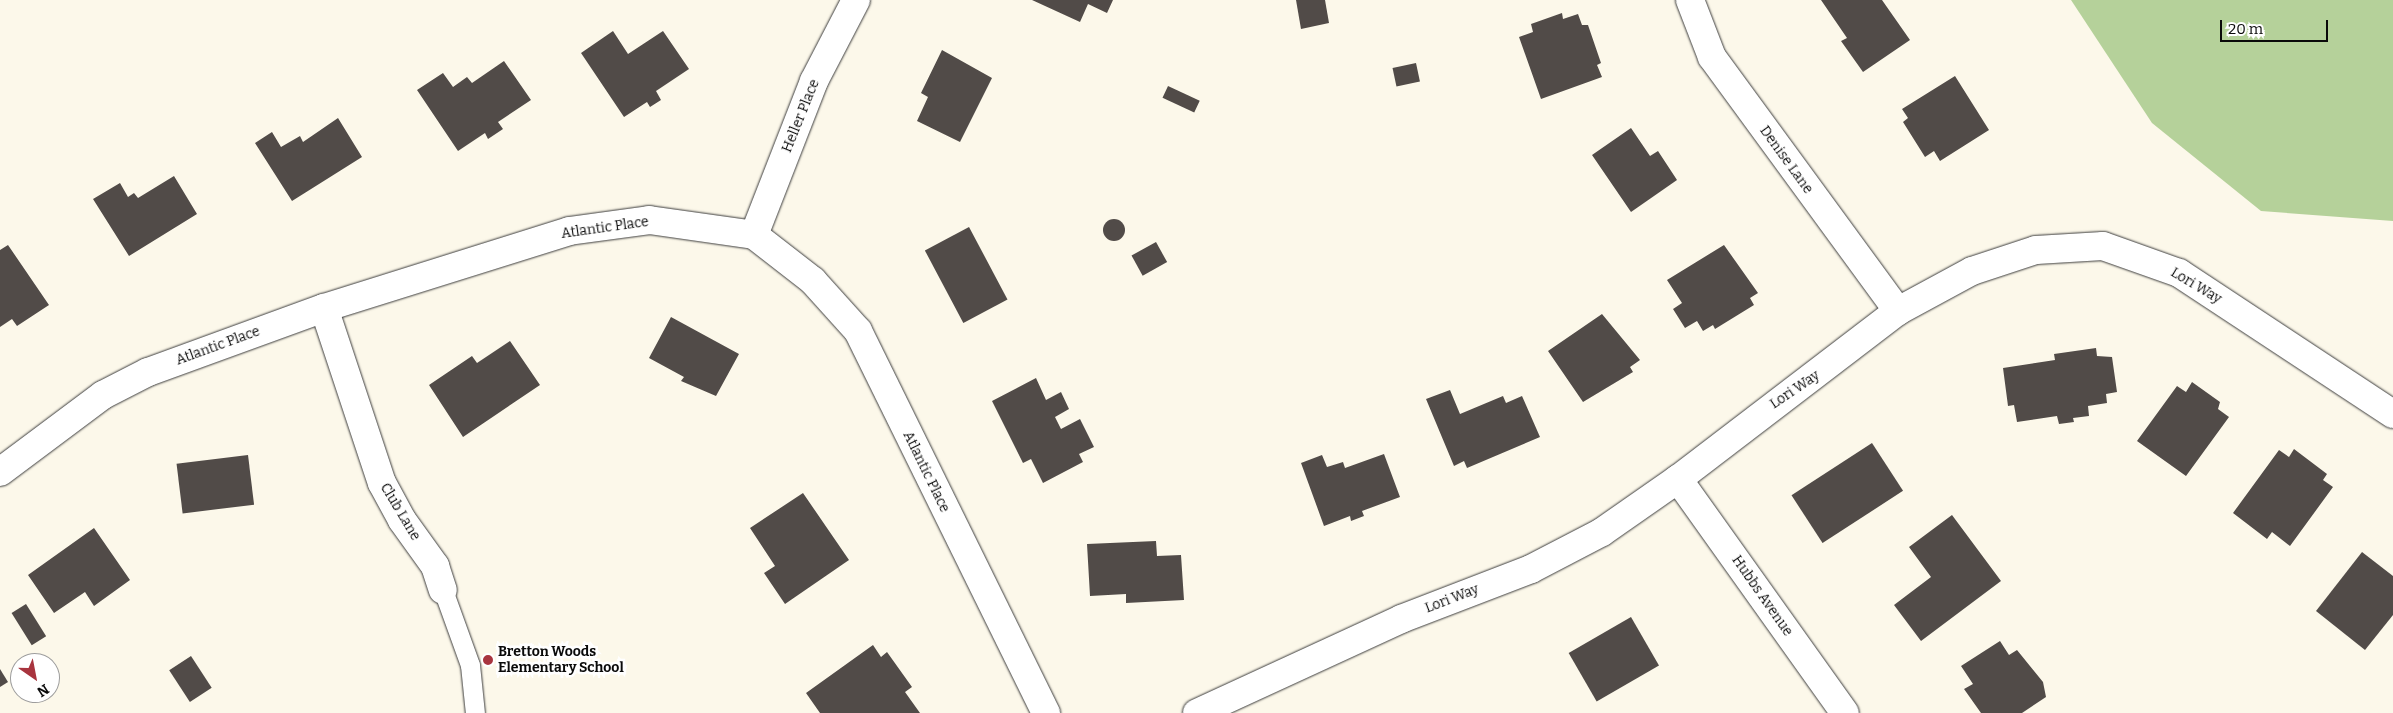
<!DOCTYPE html>
<style>
body{margin:0}
#map{position:relative;width:2393px;height:713px;overflow:hidden;background:#fcf8ea;font-family:Bitter,serif}
div>[style]{position:absolute}
[style*='--x']{left:calc(var(--x)*1px);top:calc(var(--y)*1px);width:calc(var(--w)*1px);rotate:calc(var(--a)*1deg)}
.forest>*{inset:0;background:#b5d19a}
.building>*{inset:0;background:#514b48;transform-origin:0 0}
.round{border-radius:50%}
.roads{filter:drop-shadow(0 0 1px #3d3d3d) drop-shadow(0 0 1px #3d3d3d)}
.service>*{height:19px;margin:-9.5px;padding:0 9.5px;transform-origin:9.5px;border-radius:9.5px;background:#fff}
.minor>*{height:28px;margin:-14px;padding:0 14px;transform-origin:14px;border-radius:14px;background:#fff}
.dots>*{width:14px;height:14px;translate:-50% -50%;box-sizing:border-box;border:2px solid #fff;border-radius:50%}
span{translate:-50% -50%;white-space:nowrap;text-align:center;line-height:1.15;-webkit-text-stroke:5px #fff;paint-order:stroke}
.street-label{font-size:14px;color:#0a0a0a}
.poi-label{font-size:14px;color:#0a0a0a;font-weight:700}
.left{translate:0 -50%;text-align:left}
.north{position:absolute;left:10px;top:653px;width:50px;height:50px;box-sizing:border-box;background:#fff;border:1px solid #9d9d9d;border-radius:50%;rotate:147deg;font-size:14px;font-weight:700;line-height:20px;text-align:center;color:#0a0a0a}
.north::after{content:'';display:block;margin:auto;width:18px;height:22px;background:#a8343e;clip-path:polygon(50% 0,100% 100%,50% 72%,0 100%)}
.scale{position:absolute;left:2220px;top:20px;width:108px;height:22px;box-sizing:border-box;border:2px solid #0a0a0a;border-top:0;padding-left:6px;font-size:15px;line-height:18px;white-space:nowrap;color:#0a0a0a;-webkit-text-stroke:4px #fff;paint-order:stroke}
</style>
<div id="map">
<div class="forest">
<div style="clip-path:polygon(2071px 0,2393px 0,2393px 221px,2261px 211px,2152px 123px)"></div>
</div>
<div class="building">
<div style="clip-path:polygon(1032px 0,1113px 0,1107px 13px,1088px 4px,1080px 22px)"></div>
<div style="clip-path:polygon(1296px 0,1325px 0,1329px 23px,1301px 29px)"></div>
<div style="clip-path:polygon(1821px 0,1882px 0,1910px 40px,1863px 72px,1841px 41px,1847px 38px)"></div>
<div style="clip-path:polygon(1562px 13px,1563px 19px,1578px 14px,1582px 25px,1588px 25px,1601px 63px,1597px 65px,1602px 77px,1541px 99px,1519px 37px,1533px 32px,1531px 24px)"></div>
<div style="clip-path:polygon(613px 31px,628px 54px,663px 31px,689px 69px,656px 91px,661px 100px,650px 107px,647px 102px,624px 117px,581px 53px)"></div>
<div style="clip-path:polygon(942px 50px,992px 78px,960px 142px,917px 121px,928px 97px,921px 93px)"></div>
<div style="clip-path:polygon(504px 61px,531px 100px,498px 122px,503px 129px,488px 139px,485px 133px,458px 151px,417px 90px,443px 73px,453px 87px,467px 77px,472px 83px)"></div>
<div style="left:1416px;top:63px;width:19px;height:24px;rotate:78deg"></div>
<div style="clip-path:polygon(1955px 76px,1989px 130px,1940px 161px,1934px 151px,1925px 157px,1903px 122px,1908px 118px,1902px 109px)"></div>
<div style="left:1168px;top:86px;width:35px;height:13px;rotate:25deg"></div>
<div style="clip-path:polygon(338px 118px,362px 157px,292px 201px,255px 143px,272px 132px,281px 147px,300px 136px,303px 142px)"></div>
<div style="clip-path:polygon(1631px 128px,1650px 156px,1658px 151px,1677px 180px,1631px 212px,1592px 155px)"></div>
<div style="clip-path:polygon(174px 176px,197px 214px,129px 256px,93px 199px,120px 183px,128px 197px,134px 193px,138px 198px)"></div>
<div class="round" style="left:1103px;top:219px;width:22px;height:22px"></div>
<div style="left:969px;top:227px;width:82px;height:50px;rotate:62deg"></div>
<div style="left:1156px;top:242px;width:23px;height:28px;rotate:61deg"></div>
<div style="clip-path:polygon(8px 245px,49px 305px,17px 326px,12px 319px,0 327px,0 250px)"></div>
<div style="clip-path:polygon(1724px 245px,1758px 293px,1750px 298px,1754px 305px,1715px 329px,1713px 325px,1703px 331px,1697px 321px,1685px 328px,1673px 309px,1682px 303px,1667px 280px)"></div>
<div style="clip-path:polygon(1602px 314px,1640px 360px,1630px 367px,1633px 372px,1583px 402px,1548px 351px)"></div>
<div style="clip-path:polygon(671px 317px,739px 354px,716px 396px,681px 381px,684px 377px,649px 358px)"></div>
<div style="clip-path:polygon(510px 341px,540px 385px,463px 437px,429px 385px,472px 356px,477px 363px)"></div>
<div style="clip-path:polygon(2096px 348px,2097px 356px,2112px 357px,2117px 392px,2106px 394px,2107px 403px,2088px 406px,2089px 416px,2073px 418px,2074px 422px,2059px 424px,2057px 416px,2017px 422px,2014px 405px,2008px 406px,2003px 368px,2055px 360px,2054px 354px)"></div>
<div style="clip-path:polygon(1036px 378px,1046px 400px,1061px 392px,1069px 409px,1055px 417px,1061px 429px,1080px 419px,1094px 447px,1079px 454px,1083px 462px,1043px 483px,1031px 459px,1023px 463px,992px 401px)"></div>
<div style="clip-path:polygon(2192px 382px,2220px 402px,2218px 409px,2229px 417px,2186px 476px,2137px 441px,2177px 386px,2186px 392px)"></div>
<div style="clip-path:polygon(1450px 390px,1460px 414px,1503px 396px,1506px 403px,1522px 396px,1540px 437px,1467px 468px,1464px 461px,1454px 466px,1426px 399px)"></div>
<div style="left:1872px;top:443px;width:57px;height:96px;rotate:57deg"></div>
<div style="clip-path:polygon(2294px 449px,2327px 474px,2323px 480px,2333px 487px,2290px 546px,2272px 532px,2267px 539px,2233px 513px,2279px 450px,2289px 457px)"></div>
<div style="clip-path:polygon(1384px 454px,1400px 497px,1362px 511px,1364px 516px,1351px 521px,1350px 516px,1324px 526px,1301px 463px,1322px 455px,1327px 467px,1343px 462px,1345px 468px)"></div>
<div style="left:248px;top:455px;width:50px;height:72px;rotate:83deg"></div>
<div style="clip-path:polygon(803px 493px,849px 560px,785px 604px,764px 573px,775px 566px,750px 528px)"></div>
<div style="clip-path:polygon(1952px 515px,2001px 581px,1921px 641px,1894px 605px,1931px 577px,1909px 547px)"></div>
<div style="clip-path:polygon(94px 528px,130px 580px,94px 606px,85px 592px,54px 613px,28px 575px)"></div>
<div style="clip-path:polygon(1156px 541px,1157px 556px,1181px 555px,1184px 600px,1126px 603px,1126px 594px,1090px 596px,1087px 544px)"></div>
<div style="clip-path:polygon(2362px 552px,2393px 576px,2393px 615px,2365px 650px,2316px 611px)"></div>
<div style="left:26px;top:604px;width:38px;height:17px;rotate:58deg"></div>
<div style="left:1631px;top:617px;width:56px;height:72px;rotate:60deg"></div>
<div style="clip-path:polygon(2000px 641px,2009px 655px,2017px 650px,2043px 682px,2046px 697px,2022px 713px,1981px 713px,1964px 689px,1973px 684px,1961px 666px)"></div>
<div style="clip-path:polygon(873px 645px,881px 657px,887px 652px,912px 687px,905px 692px,920px 713px,820px 713px,806px 693px)"></div>
<div style="left:191px;top:656px;width:38px;height:26px;rotate:57deg"></div>
<div style="clip-path:polygon(0 669px,8px 682px,0 687px)"></div>
</div>
<div class="roads">
<div class="service">
<div style="--x:443;--y:590;--w:80;--a:70.2"></div>
<div style="--x:470;--y:665;--w:48;--a:84.1"></div>
</div>
<div class="minor">
<div style="--x:1690;--y:0;--w:61;--a:68.9"></div>
<div style="--x:1712;--y:57;--w:315;--a:53.8"></div>
<div style="--x:754;--y:235;--w:165;--a:-68.7"></div>
<div style="--x:814;--y:81;--w:91;--a:-62.6"></div>
<div style="--x:324;--y:308;--w:184;--a:71.7"></div>
<div style="--x:382;--y:483;--w:42;--a:61.6"></div>
<div style="--x:402;--y:520;--w:57;--a:54.3"></div>
<div style="--x:435;--y:566;--w:25;--a:72"></div>
<div style="--x:0;--y:472;--w:129;--a:-36.8"></div>
<div style="--x:103;--y:395;--w:51;--a:-27.1"></div>
<div style="--x:148;--y:372;--w:187;--a:-20"></div>
<div style="--x:324;--y:308;--w:257;--a:-17.4"></div>
<div style="--x:569;--y:231;--w:81;--a:-7.8"></div>
<div style="--x:649;--y:220;--w:106;--a:8.1"></div>
<div style="--x:754;--y:235;--w:75;--a:37.9"></div>
<div style="--x:813;--y:281;--w:67;--a:48"></div>
<div style="--x:858;--y:331;--w:426;--a:63.8"></div>
<div style="--x:1678;--y:479;--w:287;--a:54.5"></div>
<div style="--x:1197;--y:713;--w:225;--a:-24.7"></div>
<div style="--x:1401;--y:619;--w:139;--a:-21"></div>
<div style="--x:1531;--y:569;--w:80;--a:-27.5"></div>
<div style="--x:1602;--y:532;--w:93;--a:-34.9"></div>
<div style="--x:1678;--y:479;--w:277;--a:-37.4"></div>
<div style="--x:1898;--y:311;--w:84;--a:-28.4"></div>
<div style="--x:1972;--y:271;--w:67;--a:-18.2"></div>
<div style="--x:2036;--y:250;--w:67;--a:-3.4"></div>
<div style="--x:2103;--y:246;--w:81;--a:19.6"></div>
<div style="--x:2179;--y:273;--w:256;--a:33.4"></div>
</div>
</div>
<div class="dots">
<div style="left:488px;top:660px;background:#a8343e"></div>
</div>
<div class="street-label">
<span style="left:801px;top:116px;rotate:-68deg">Heller Place</span>
<span style="left:1786px;top:160px;rotate:54deg">Denise Lane</span>
<span style="left:605px;top:228px;rotate:-8deg">Atlantic Place</span>
<span style="left:2196px;top:286px;rotate:31deg">Lori Way</span>
<span style="left:218px;top:346px;rotate:-20deg">Atlantic Place</span>
<span style="left:1795px;top:390px;rotate:-34deg">Lori Way</span>
<span style="left:926px;top:472px;rotate:64deg">Atlantic Place</span>
<span style="left:400px;top:512px;rotate:59deg">Club Lane</span>
<span style="left:1762px;top:596px;rotate:55deg">Hubbs Avenue</span>
<span style="left:1452px;top:599px;rotate:-21deg">Lori Way</span>
</div>
<div class="poi-label">
<span class="left" style="left:498px;top:660px">Bretton Woods<br>Elementary School</span>
</div>
<div class="north">N</div>
<div class="scale">20 m</div>
</div>
